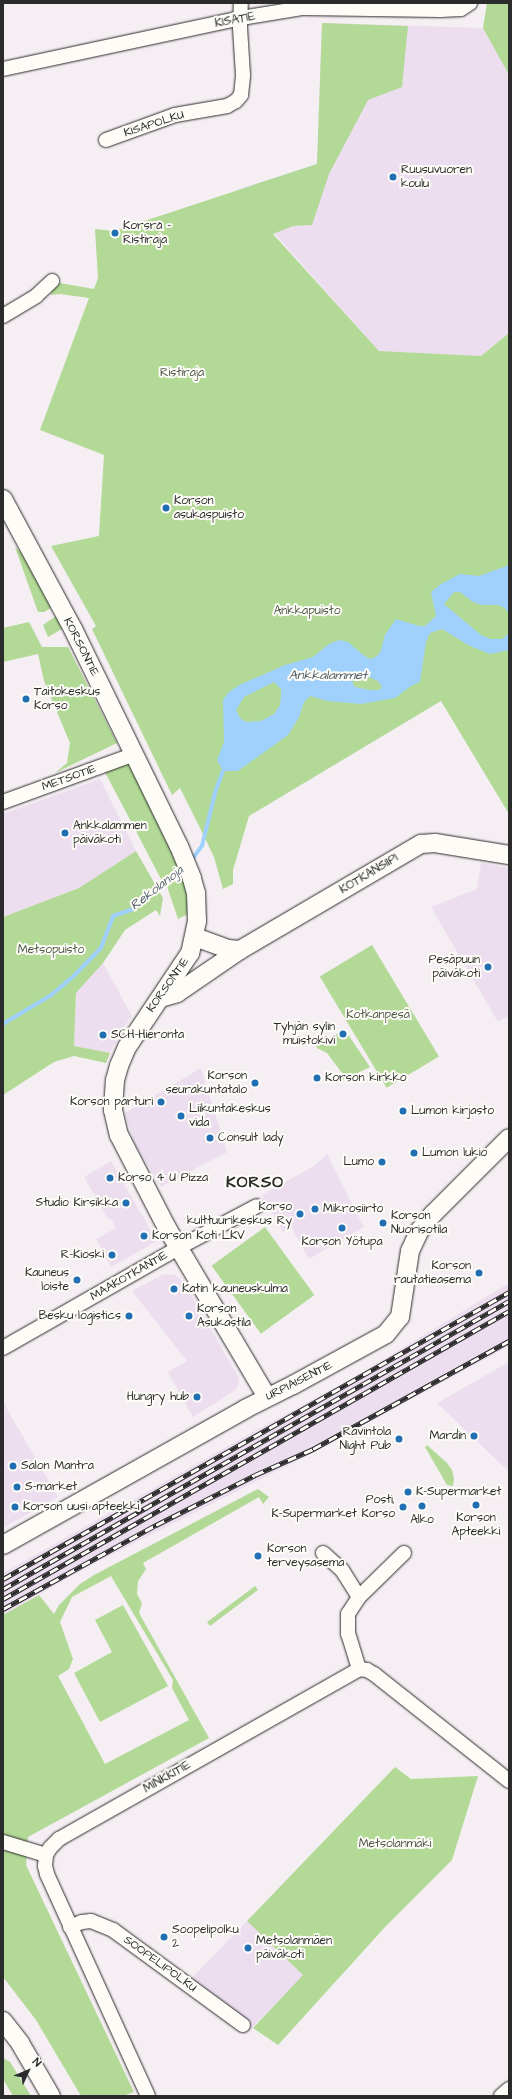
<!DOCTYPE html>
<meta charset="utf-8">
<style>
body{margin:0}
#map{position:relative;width:512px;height:2099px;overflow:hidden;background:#f5eef3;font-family:"Architects Daughter",sans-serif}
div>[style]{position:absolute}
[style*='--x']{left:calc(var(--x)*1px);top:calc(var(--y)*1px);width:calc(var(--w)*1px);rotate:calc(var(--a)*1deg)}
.built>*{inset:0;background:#ecdeef;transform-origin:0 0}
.green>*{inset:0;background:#b2da96;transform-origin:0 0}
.water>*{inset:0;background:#9fd1fc}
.stream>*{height:3.5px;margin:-1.75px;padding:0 1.75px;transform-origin:1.75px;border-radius:1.75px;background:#9fd1fc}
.roads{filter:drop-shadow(0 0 1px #2b2b2b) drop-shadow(0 0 1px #2b2b2b)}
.minor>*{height:14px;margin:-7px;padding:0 7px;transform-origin:7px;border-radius:7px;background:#fdfcf7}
.major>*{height:18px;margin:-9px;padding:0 9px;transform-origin:9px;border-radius:9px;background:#fdfcf7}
.rail>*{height:4.5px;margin-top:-2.25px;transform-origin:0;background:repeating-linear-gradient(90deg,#fdfcf7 0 9px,#2b2b2b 0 18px);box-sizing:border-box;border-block:1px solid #2b2b2b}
.dots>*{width:11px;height:11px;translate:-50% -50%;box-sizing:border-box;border:2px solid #fdfcf7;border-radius:50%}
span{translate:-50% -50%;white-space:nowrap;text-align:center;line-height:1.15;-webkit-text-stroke:4px #fdfcf7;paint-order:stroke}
.street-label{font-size:12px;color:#2b2b2b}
.poi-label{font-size:12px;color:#2b2b2b}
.left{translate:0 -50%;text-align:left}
.right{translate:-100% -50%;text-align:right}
.park-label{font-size:12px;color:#4d5746}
.water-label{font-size:13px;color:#4e5d6a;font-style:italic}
.district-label{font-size:16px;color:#2b2b2b;font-weight:700;letter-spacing:1px}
.frame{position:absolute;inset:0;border:4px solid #2b2b2b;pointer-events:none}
.north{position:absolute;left:8px;top:2051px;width:40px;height:40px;-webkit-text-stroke:3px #fdfcf7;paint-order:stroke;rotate:46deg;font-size:11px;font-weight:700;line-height:16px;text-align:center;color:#2b2b2b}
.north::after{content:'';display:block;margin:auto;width:14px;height:18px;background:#2b2b2b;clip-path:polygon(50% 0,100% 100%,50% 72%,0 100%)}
</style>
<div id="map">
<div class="built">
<div style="clip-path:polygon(322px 23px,483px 28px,509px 75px,509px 333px,481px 356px,379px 351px,236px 190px,317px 164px)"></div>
<div style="clip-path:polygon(100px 779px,136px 851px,79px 888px,3px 917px,3px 814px)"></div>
<div style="clip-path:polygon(481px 863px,509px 868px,509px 1016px,498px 1022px,431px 907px,477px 889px)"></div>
<div style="clip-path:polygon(103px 963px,132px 1016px,121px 1031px,110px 1053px,74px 1046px,76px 993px)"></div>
<div style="clip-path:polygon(201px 1068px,227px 1152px,161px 1187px,137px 1148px,131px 1133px,125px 1113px)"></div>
<div style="clip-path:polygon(327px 1154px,364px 1227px,309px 1259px,292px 1228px,283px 1232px,262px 1195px,314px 1166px)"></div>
<div style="clip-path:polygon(111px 1161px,157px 1241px,111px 1267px,96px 1239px,116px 1228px,111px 1219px,109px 1220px,84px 1177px)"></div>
<div style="clip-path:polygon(164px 1274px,175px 1275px,184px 1283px,239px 1378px,238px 1387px,234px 1391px,193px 1417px,168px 1372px,187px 1361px,132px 1291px)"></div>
<div style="clip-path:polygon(509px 1283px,509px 1346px,320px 1449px,89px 1566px,3px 1615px,3px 1573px,244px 1437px,355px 1377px)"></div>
<div style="clip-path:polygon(509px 1362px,509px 1472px,437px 1403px)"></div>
<div style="clip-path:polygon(3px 1402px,58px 1497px,3px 1528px)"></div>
<div style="left:247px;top:1921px;width:78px;height:83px;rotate:44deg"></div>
</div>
<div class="green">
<div style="clip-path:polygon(487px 3px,509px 3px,509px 75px,483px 28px)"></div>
<div style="clip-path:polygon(322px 23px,408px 26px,402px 87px,368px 100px,329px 174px,312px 225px,293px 226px,273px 234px,379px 351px,481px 356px,509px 333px,509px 814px,441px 701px,249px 816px,233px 870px,233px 884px,223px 889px,214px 857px,200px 828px,180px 788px,172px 795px,92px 629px,96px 626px,51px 546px,99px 536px,104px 455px,40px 430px,89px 298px,60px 294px,51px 295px,53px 284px,60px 283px,94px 289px,98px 278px,95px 229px,114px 231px,317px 164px)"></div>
<div style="clip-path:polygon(15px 547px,27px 558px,51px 608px,44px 612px,38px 612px)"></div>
<div style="clip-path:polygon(56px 616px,62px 629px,48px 637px,43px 625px)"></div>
<div style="clip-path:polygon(29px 622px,42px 647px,68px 647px,117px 743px,55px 773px,67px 763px,70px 743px,44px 681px,38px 654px,3px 662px,3px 628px)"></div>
<div style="clip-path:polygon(131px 763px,178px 867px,162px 881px,105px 772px)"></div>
<div style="clip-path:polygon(136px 851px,163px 898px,160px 916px,156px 910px,125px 930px,103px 963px,76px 993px,74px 1046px,110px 1053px,106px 1063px,74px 1056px,54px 1062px,3px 1095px,3px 917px,79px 888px)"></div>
<div style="clip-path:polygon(180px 875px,186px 886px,188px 914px,178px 919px,167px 886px)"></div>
<div style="left:372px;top:945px;width:130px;height:61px;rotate:59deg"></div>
<div style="clip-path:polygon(345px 1030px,370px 1067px,343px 1080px,342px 1073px,327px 1053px,317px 1048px,316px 1044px)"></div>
<div style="left:265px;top:1227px;width:84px;height:66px;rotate:54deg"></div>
<div style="clip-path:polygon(427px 1445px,447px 1463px,452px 1470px,454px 1479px,453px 1486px,447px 1485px,425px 1447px)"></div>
<div style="clip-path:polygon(evenodd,258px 1489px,269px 1497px,263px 1504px,259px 1497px,143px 1563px,146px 1569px,138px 1581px,137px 1594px,142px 1603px,139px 1613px,209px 1738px,28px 1837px,26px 1865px,134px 2092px,123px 2096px,81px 2096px,36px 2020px,3px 1977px,3px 1615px,39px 1595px,54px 1614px,59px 1605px,80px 1584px,94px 1575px,258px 1489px,111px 1576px,173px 1680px,172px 1688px,189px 1720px,105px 1764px,58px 1676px,69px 1669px,73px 1659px,60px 1622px,72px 1597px,111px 1576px)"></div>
<div style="left:255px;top:1586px;width:5px;height:60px;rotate:53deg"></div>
<div style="clip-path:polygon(123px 1605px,168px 1686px,100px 1722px,74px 1673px,112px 1652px,95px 1620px)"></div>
<div style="clip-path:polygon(395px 1767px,411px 1779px,478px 1776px,452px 1860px,386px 1926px,278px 2045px,253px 2028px,303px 1975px,247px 1921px)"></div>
<div style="clip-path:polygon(3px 2058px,10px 2062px,31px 2096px,13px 2096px,3px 2079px)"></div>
</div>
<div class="water">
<div style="clip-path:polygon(evenodd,509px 565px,509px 617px,508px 613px,505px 608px,498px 605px,481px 605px,473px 602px,460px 592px,454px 592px,444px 604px,481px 635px,491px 639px,502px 639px,508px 634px,509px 626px,509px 650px,490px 654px,468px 645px,442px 629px,430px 633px,426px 642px,420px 682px,411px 686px,395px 698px,361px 704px,327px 701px,310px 696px,304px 702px,299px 717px,288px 735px,238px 771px,223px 771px,217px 760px,224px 742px,223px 700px,228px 693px,239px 685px,285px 665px,313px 657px,329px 644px,339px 640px,348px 642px,362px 654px,369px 659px,374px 658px,380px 653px,385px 635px,396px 619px,419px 626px,425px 626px,436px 616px,431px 592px,441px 584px,460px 574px,479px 576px,509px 565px,359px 676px,367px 676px,378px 681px,382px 687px,379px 690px,370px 690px,355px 687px,352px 682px,359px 676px,509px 565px,274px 682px,281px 689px,281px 696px,280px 705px,274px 714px,261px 721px,246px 722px,240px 718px,236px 710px,244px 697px,274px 682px)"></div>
</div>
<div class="stream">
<div style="--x:191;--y:861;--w:19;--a:-54"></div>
<div style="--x:202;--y:846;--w:55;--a:-76.2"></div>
<div style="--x:215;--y:793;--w:23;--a:-70"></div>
<div style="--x:3;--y:1024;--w:55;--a:-30.8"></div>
<div style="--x:50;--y:996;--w:31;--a:-40"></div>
<div style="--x:74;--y:976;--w:39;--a:-46"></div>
<div style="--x:101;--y:948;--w:34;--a:-69"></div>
<div style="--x:113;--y:916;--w:21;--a:-19"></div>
<div style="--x:133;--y:909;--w:63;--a:-39.2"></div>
</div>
<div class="roads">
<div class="minor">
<div style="--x:3;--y:69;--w:243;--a:-12.1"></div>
<div style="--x:241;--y:18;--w:63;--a:-9.2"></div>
<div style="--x:303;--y:8;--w:137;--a:0.8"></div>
<div style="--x:440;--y:10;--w:21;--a:-3"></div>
<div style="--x:461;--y:9;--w:11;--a:-34"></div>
<div style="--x:106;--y:140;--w:73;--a:-19.9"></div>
<div style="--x:175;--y:115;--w:53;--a:-9.8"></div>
<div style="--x:227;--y:106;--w:10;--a:-29"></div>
<div style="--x:236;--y:101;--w:8;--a:-50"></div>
<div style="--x:241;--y:95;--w:20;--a:-84"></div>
<div style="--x:243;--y:75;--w:48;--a:-93.6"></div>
<div style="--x:240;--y:27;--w:24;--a:-88"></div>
<div style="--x:3;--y:316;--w:39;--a:-31"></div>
<div style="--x:36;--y:296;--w:22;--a:-43"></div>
<div style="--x:3;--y:802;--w:140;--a:-20"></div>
<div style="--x:3;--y:1348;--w:202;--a:-29.7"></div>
<div style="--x:178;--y:1248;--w:89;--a:-28"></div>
<div style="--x:323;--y:1553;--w:25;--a:42"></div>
<div style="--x:342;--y:1570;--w:32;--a:58"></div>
<div style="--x:359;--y:1669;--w:37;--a:-107"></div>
<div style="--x:348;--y:1634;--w:20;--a:-90"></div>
<div style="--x:348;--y:1614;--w:20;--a:-57"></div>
<div style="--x:359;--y:1597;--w:63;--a:-44.4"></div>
<div style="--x:3;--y:1842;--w:45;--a:16.8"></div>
<div style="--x:70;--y:1927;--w:13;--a:-23"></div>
<div style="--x:82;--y:1922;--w:9;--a:-6"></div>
<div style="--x:91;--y:1921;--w:24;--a:22"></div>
<div style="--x:113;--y:1930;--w:161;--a:36.2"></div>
<div style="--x:148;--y:2096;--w:244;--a:-114.5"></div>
<div style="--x:47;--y:1874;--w:8;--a:-104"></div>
<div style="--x:45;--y:1866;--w:11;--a:-85"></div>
<div style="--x:46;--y:1855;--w:8;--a:-60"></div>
<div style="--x:50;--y:1848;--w:13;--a:-45"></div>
<div style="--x:59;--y:1839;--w:345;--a:-29.5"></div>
<div style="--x:359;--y:1669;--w:8;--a:7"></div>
<div style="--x:367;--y:1670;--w:8;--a:30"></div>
<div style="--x:374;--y:1674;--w:172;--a:38.4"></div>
<div style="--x:501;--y:2096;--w:11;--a:-41"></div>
</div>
<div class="major">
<div style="--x:3;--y:499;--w:148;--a:61.7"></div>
<div style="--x:73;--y:629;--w:242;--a:64"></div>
<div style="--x:179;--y:846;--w:35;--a:68"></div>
<div style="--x:192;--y:879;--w:15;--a:74"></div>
<div style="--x:196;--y:893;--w:28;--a:88"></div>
<div style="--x:197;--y:921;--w:33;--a:102"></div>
<div style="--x:190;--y:953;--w:113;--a:123.8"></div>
<div style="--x:127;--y:1047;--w:21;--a:113"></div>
<div style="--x:119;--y:1066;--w:15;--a:106"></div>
<div style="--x:115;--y:1080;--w:30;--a:94"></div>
<div style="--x:113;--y:1110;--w:26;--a:77"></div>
<div style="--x:119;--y:1135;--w:105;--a:62.7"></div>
<div style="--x:167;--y:1228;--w:196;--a:59.4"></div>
<div style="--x:195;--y:937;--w:35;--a:20"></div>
<div style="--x:228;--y:949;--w:12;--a:5"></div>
<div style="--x:161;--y:998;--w:17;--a:-17"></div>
<div style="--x:177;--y:993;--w:76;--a:-34.3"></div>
<div style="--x:240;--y:950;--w:210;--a:-30.4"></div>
<div style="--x:421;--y:844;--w:14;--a:-4"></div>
<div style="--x:435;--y:843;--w:75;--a:9.2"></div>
<div style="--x:3;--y:1545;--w:278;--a:-29.3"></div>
<div style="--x:245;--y:1409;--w:54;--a:-26.6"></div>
<div style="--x:293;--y:1385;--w:106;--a:-28.7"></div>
<div style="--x:386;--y:1334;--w:22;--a:-51"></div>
<div style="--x:400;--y:1317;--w:67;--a:-81.4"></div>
<div style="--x:410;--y:1251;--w:23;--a:-65"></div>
<div style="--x:420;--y:1230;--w:21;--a:-51"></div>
<div style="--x:433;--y:1214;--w:107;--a:-45"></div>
<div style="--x:3;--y:2021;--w:28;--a:52"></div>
<div style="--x:20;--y:2043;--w:61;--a:59.7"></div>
</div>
</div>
<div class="rail">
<div style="--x:3;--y:1579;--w:582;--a:-29.56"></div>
<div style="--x:3;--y:1589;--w:582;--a:-29.65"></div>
<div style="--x:3;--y:1599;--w:582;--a:-29.65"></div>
<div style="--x:3;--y:1609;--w:175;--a:-28.8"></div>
<div style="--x:156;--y:1525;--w:111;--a:-26.8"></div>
<div style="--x:255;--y:1475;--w:64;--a:-24.1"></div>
<div style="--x:313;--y:1449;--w:224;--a:-28.9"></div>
</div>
<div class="dots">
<div style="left:393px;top:177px;background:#1f6fb2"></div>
<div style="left:115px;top:233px;background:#1f6fb2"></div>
<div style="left:166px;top:508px;background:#1f6fb2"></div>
<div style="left:26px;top:699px;background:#1f6fb2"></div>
<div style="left:65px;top:833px;background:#1f6fb2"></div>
<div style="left:488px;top:967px;background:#1f6fb2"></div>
<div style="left:343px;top:1034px;background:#1f6fb2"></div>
<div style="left:103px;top:1035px;background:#1f6fb2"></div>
<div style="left:317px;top:1078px;background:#1f6fb2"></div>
<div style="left:255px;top:1083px;background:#1f6fb2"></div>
<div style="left:161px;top:1102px;background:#1f6fb2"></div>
<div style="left:403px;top:1111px;background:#1f6fb2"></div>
<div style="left:181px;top:1116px;background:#1f6fb2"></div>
<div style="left:210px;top:1138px;background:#1f6fb2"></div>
<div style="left:414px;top:1153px;background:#1f6fb2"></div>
<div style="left:382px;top:1162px;background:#1f6fb2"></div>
<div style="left:110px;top:1178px;background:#1f6fb2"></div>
<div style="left:126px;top:1203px;background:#1f6fb2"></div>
<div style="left:315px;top:1209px;background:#1f6fb2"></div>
<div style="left:300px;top:1214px;background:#1f6fb2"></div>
<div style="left:383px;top:1223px;background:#1f6fb2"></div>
<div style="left:342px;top:1228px;background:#1f6fb2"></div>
<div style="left:144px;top:1236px;background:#1f6fb2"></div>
<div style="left:112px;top:1255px;background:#1f6fb2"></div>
<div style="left:479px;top:1273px;background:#1f6fb2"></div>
<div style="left:77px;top:1280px;background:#1f6fb2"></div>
<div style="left:174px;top:1289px;background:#1f6fb2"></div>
<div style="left:129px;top:1316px;background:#1f6fb2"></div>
<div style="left:189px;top:1316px;background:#1f6fb2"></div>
<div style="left:197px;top:1397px;background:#1f6fb2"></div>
<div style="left:474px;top:1436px;background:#1f6fb2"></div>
<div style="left:399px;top:1439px;background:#1f6fb2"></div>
<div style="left:13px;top:1466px;background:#1f6fb2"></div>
<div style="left:17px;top:1487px;background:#1f6fb2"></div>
<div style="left:408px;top:1492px;background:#1f6fb2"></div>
<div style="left:476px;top:1505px;background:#1f6fb2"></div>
<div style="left:422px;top:1506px;background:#1f6fb2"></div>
<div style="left:15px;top:1507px;background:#1f6fb2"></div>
<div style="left:403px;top:1507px;background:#1f6fb2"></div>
<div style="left:258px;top:1556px;background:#1f6fb2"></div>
<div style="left:164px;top:1937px;background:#1f6fb2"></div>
<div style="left:248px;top:1948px;background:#1f6fb2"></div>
</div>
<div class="street-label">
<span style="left:235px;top:20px;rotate:-11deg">KISATIE</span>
<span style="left:154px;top:124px;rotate:-18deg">KISAPOLKU</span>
<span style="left:81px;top:647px;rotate:63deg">KORSONTIE</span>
<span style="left:69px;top:778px;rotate:-20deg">METSOTIE</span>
<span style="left:369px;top:874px;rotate:-31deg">KOTKANSIIPI</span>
<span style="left:168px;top:985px;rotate:-55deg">KORSONTIE</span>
<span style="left:129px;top:1276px;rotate:-30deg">MAAKOTKANTIE</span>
<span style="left:299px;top:1381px;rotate:-27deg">URPIAISENTIE</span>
<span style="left:167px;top:1777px;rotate:-30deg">MINKKITIE</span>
<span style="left:160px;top:1964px;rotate:36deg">SOOPELIPOLKU</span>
</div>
<div class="poi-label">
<span class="left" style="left:401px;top:177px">Ruusuvuoren<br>koulu</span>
<span class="left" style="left:123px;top:233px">Korsrå -<br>Ristiraja</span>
<span class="left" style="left:174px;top:508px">Korson<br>asukaspuisto</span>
<span class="left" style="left:34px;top:699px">Taitokeskus<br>Korso</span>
<span class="left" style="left:73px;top:833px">Ankkalammen<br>päiväkoti</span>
<span class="right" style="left:480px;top:967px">Pesäpuun<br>päiväkoti</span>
<span class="right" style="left:335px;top:1034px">Tyhjän sylin<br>muistokivi</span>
<span class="left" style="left:111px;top:1035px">SCH-Hieronta</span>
<span class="right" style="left:247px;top:1083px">Korson<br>seurakuntatalo</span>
<span class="left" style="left:325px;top:1078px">Korson kirkko</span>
<span class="right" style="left:153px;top:1102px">Korson parturi</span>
<span class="left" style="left:189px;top:1116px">Liikuntakeskus<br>vida</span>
<span class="left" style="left:411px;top:1111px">Lumon kirjasto</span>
<span class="left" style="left:218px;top:1138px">Consult lady</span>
<span class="left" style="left:422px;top:1153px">Lumon lukio</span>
<span class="right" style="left:374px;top:1162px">Lumo</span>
<span class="left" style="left:118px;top:1178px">Korso 4 U Pizza</span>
<span class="right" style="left:118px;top:1203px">Studio Kirsikka</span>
<span class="right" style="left:292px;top:1214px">Korso<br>kulttuurikeskus Ry</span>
<span class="left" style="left:323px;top:1209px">Mikrosiirto</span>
<span class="left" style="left:391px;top:1223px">Korson<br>Nuorisotila</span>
<span class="left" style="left:152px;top:1236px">Korson Koti LKV</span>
<span style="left:342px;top:1242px">Korson Yötupa</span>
<span class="right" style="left:104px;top:1255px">R-Kioski</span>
<span class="right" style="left:471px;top:1273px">Korson<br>rautatieasema</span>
<span class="right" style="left:69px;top:1280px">Kauneus<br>loiste</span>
<span class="left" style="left:182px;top:1289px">Katin kauneuskulma</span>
<span class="left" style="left:197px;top:1316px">Korson<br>Asukastila</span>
<span class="right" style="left:121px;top:1316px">Besku logistics</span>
<span class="right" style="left:189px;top:1397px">Hungry hub</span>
<span class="right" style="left:391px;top:1439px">Ravintola<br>Night Pub</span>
<span class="right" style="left:466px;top:1436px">Mardin</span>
<span class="left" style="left:21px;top:1466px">Salon Mantra</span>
<span class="left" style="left:25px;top:1487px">S-market</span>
<span class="left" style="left:416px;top:1492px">K-Supermarket</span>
<span class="right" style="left:395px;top:1507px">Posti,<br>K-Supermarket Korso</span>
<span class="left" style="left:23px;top:1507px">Korson uusi apteekki</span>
<span style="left:476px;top:1525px">Korson<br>Apteekki</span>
<span style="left:422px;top:1520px">Alko</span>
<span class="left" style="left:267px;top:1556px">Korson<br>terveysasema</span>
<span class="left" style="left:172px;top:1937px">Soopelipolku<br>2</span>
<span class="left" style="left:256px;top:1948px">Metsolanmäen<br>päiväkoti</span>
</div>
<div class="park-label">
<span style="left:182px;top:373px">Ristiraja</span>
<span style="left:307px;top:611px">Ankkapuisto</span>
<span style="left:51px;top:950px">Metsopuisto</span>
<span style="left:378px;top:1015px">Kotkanpesä</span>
<span style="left:395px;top:1844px">Metsolanmäki</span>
</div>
<div class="water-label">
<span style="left:328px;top:675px">Ankkalammet</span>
<span style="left:157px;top:888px;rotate:-38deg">Rekolanoja</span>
</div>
<div class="district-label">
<span style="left:255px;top:1182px">KORSO</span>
</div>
<div class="frame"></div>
<div class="north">N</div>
</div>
